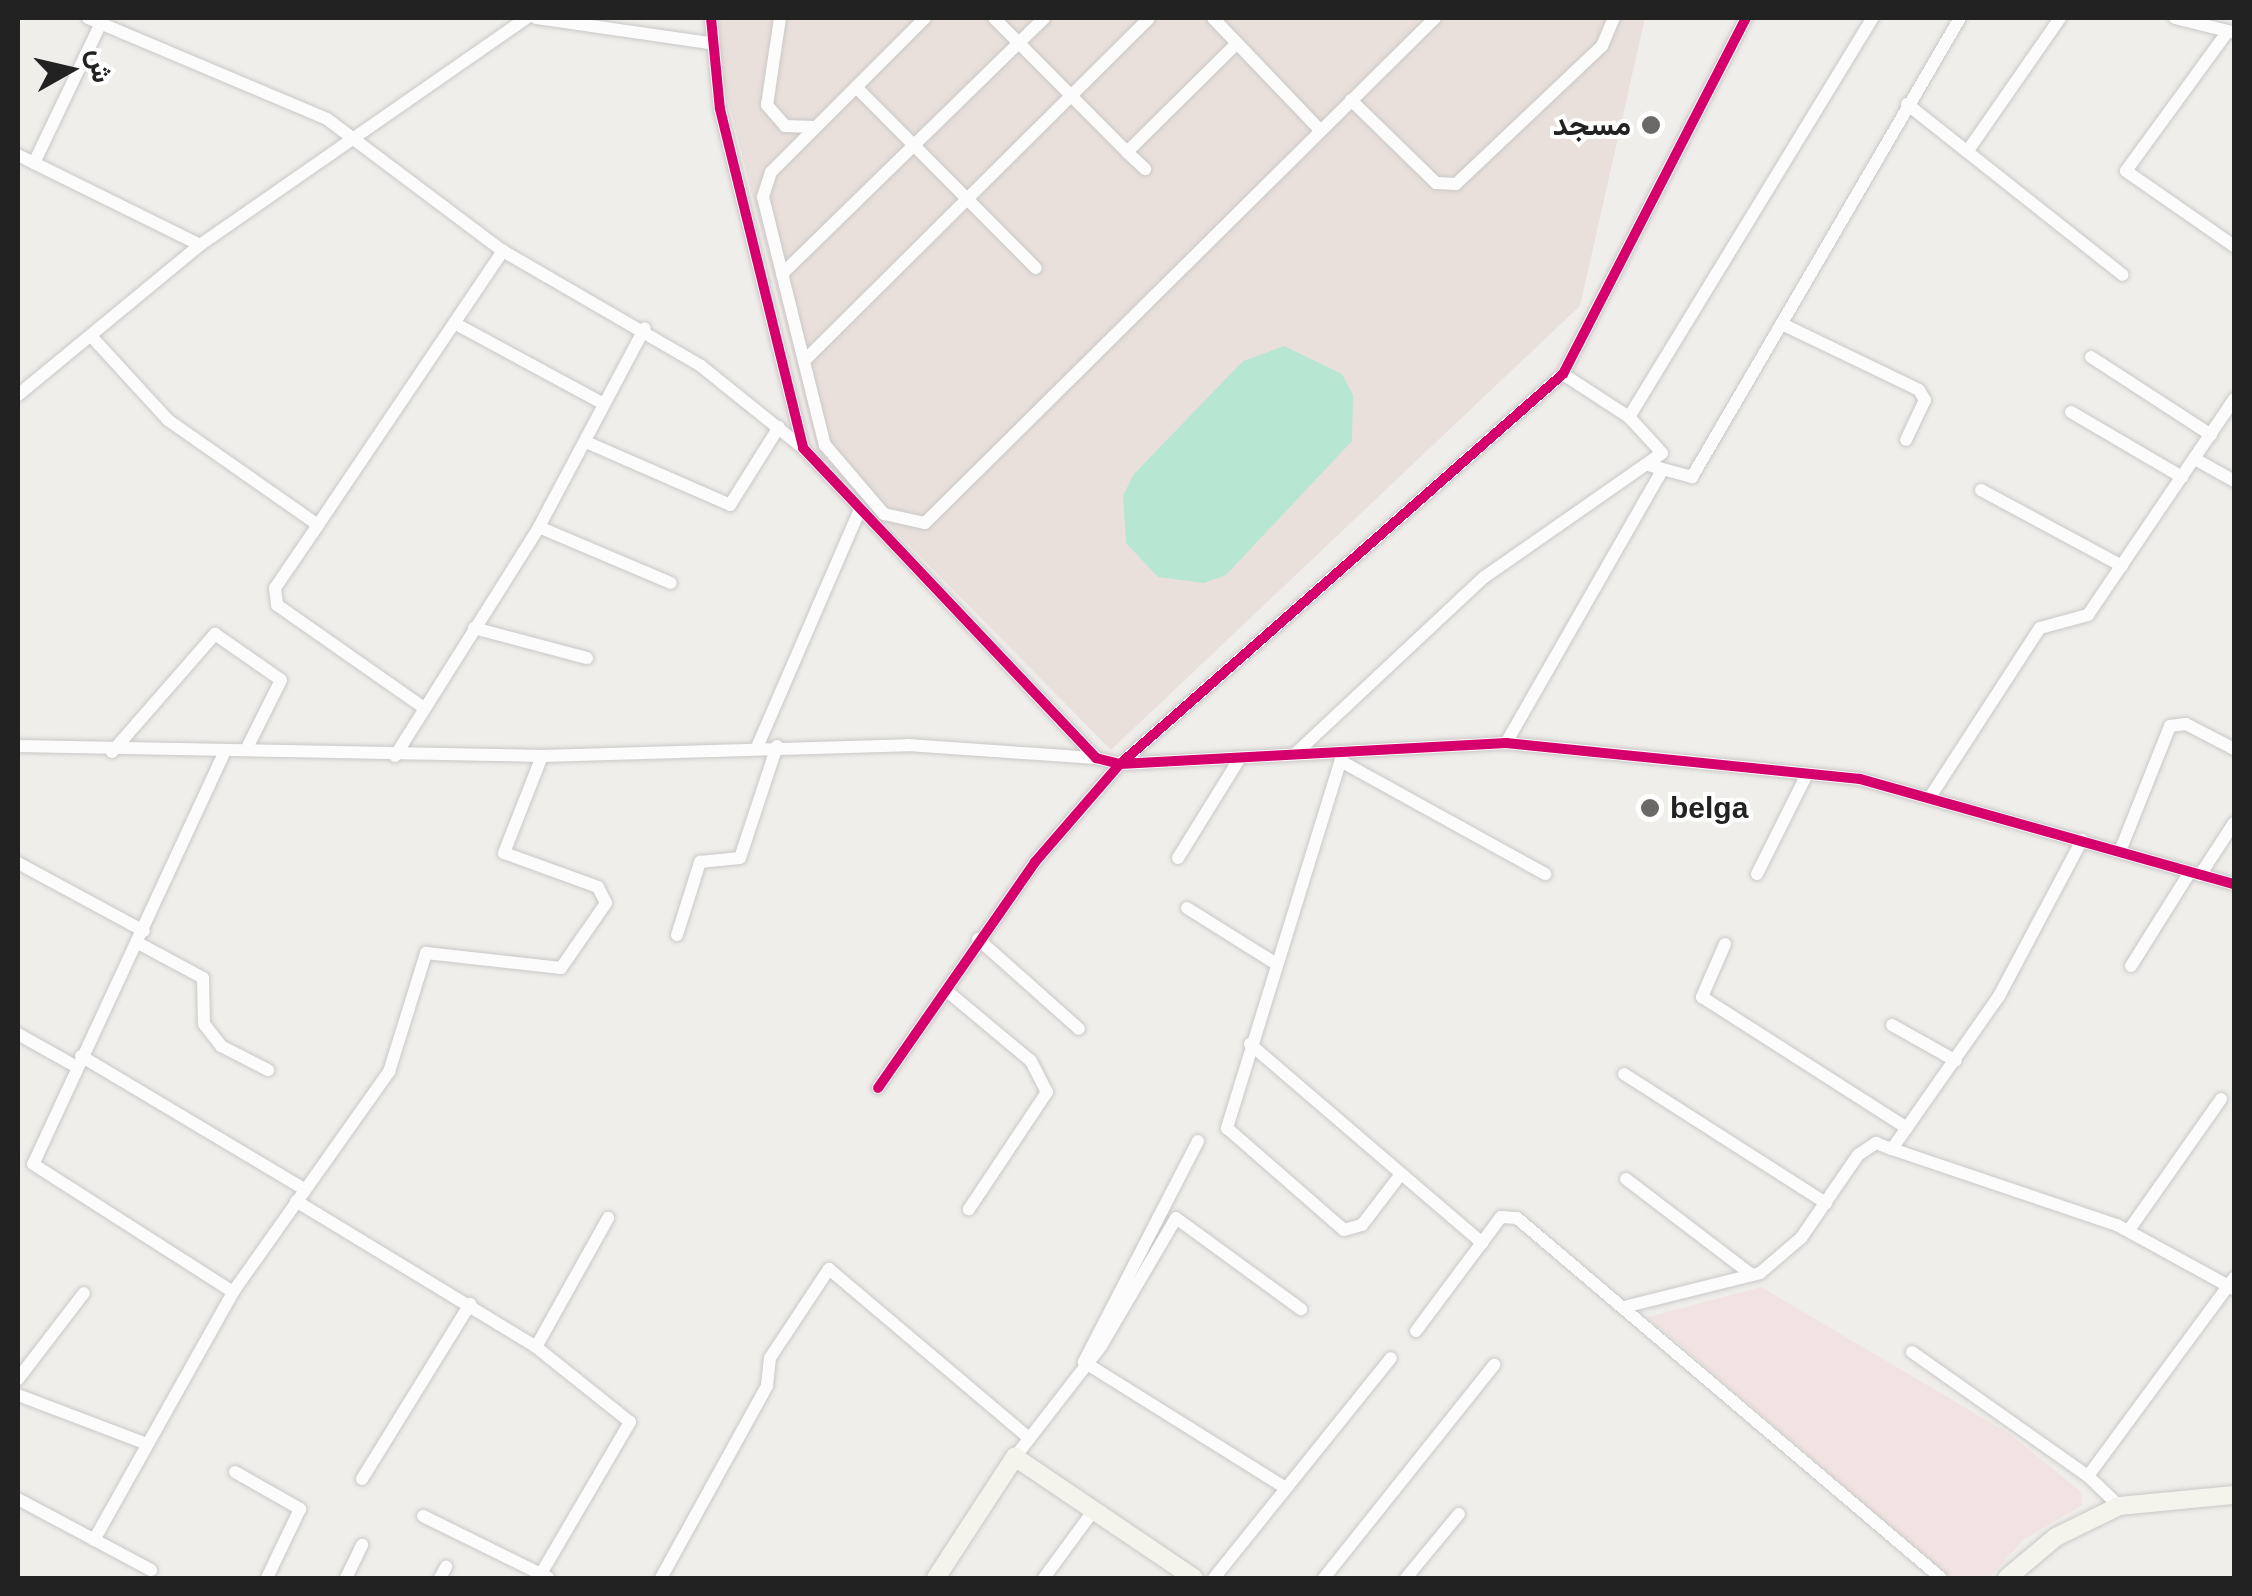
<!DOCTYPE html>
<meta charset="utf-8">
<style>
body{margin:0}
#map{position:relative;width:2252px;height:1596px;overflow:hidden;background:#f0eeeb;font-family:Helvetica,Vazirmatn,sans-serif}
div>[style]{position:absolute}
[style*='--x']{left:calc(var(--x)*1px);top:calc(var(--y)*1px);width:calc(var(--w)*1px);rotate:calc(var(--a)*1deg)}
.commercial>*{inset:0;background:#f1e3e1}
.military>*{inset:0;background:#eae0db}
.pitch>*{inset:0;background:#b7e6d2}
.roads{filter:drop-shadow(0 0 2px #c9c8c7) drop-shadow(0 0 2px #c9c8c7)}
.street>*{height:12px;margin:-6px;padding:0 6px;transform-origin:6px;border-radius:6px;background:#fdfcfc}
.secondary>*{height:18px;margin:-9px;padding:0 9px;transform-origin:9px;border-radius:9px;background:#f4f4ed}
.cycleway>*{height:10px;margin:-5px;padding:0 5px;transform-origin:5px;border-radius:5px;background:#d6006c}
.dots>*{width:28px;height:28px;translate:-50% -50%;box-sizing:border-box;border:5px solid #fff;border-radius:50%}
span{translate:-50% -50%;white-space:nowrap;text-align:center;line-height:1.15;-webkit-text-stroke:8px #fff;paint-order:stroke}
.poi-label{font-size:30px;color:#222;font-weight:700}
.right{translate:-100% -50%;text-align:right}
.left{translate:0 -50%;text-align:left}
.frame{position:absolute;inset:0;border:20px solid #222;pointer-events:none}
.north{position:absolute;left:20px;top:20px;width:100px;height:100px;-webkit-text-stroke:8px #fff;paint-order:stroke;rotate:82deg;font-size:28px;font-weight:700;line-height:40px;text-align:center;color:#222}
.north::after{content:'';display:block;margin:auto;width:35px;height:45px;background:#222;clip-path:polygon(50% 0,100% 100%,50% 72%,0 100%)}
</style>
<div id="map">
<div class="commercial">
<div style="clip-path:polygon(1761px 1287px,2010px 1434px,2081px 1492px,2082px 1505px,2023px 1540px,1989px 1578px,1950px 1578px,1648px 1317px)"></div>
</div>
<div class="military">
<div style="clip-path:polygon(720px 18px,1645px 18px,1580px 306px,1111px 750px,818px 453px,718px 61px)"></div>
</div>
<div class="pitch">
<div style="clip-path:polygon(1284px 346px,1342px 374px,1353px 395px,1352px 441px,1226px 575px,1204px 583px,1158px 577px,1126px 543px,1123px 496px,1133px 475px,1243px 361px)"></div>
</div>
<div class="roads">
<div class="street">
<div style="--x:88;--y:18;--w:259;--a:22.9"></div>
<div style="--x:327;--y:119;--w:220;--a:36.9"></div>
<div style="--x:503;--y:251;--w:229;--a:30.1"></div>
<div style="--x:701;--y:366;--w:131;--a:38.8"></div>
<div style="--x:536;--y:18;--w:176;--a:8.2"></div>
<div style="--x:711;--y:18;--w:91;--a:84.4"></div>
<div style="--x:720;--y:109;--w:349;--a:76.2"></div>
<div style="--x:803;--y:448;--w:427;--a:46.6"></div>
<div style="--x:1096;--y:758;--w:25;--a:14"></div>
<div style="--x:1120;--y:764;--w:387;--a:-3.1"></div>
<div style="--x:1506;--y:743;--w:356;--a:5.8"></div>
<div style="--x:1860;--y:779;--w:388;--a:15.7"></div>
<div style="--x:780;--y:18;--w:88;--a:98.5"></div>
<div style="--x:767;--y:105;--w:28;--a:49"></div>
<div style="--x:785;--y:126;--w:30;--a:2"></div>
<div style="--x:925;--y:18;--w:218;--a:135"></div>
<div style="--x:771;--y:172;--w:26;--a:108"></div>
<div style="--x:763;--y:197;--w:256;--a:76"></div>
<div style="--x:825;--y:445;--w:91;--a:49.5"></div>
<div style="--x:884;--y:514;--w:42;--a:12.4"></div>
<div style="--x:925;--y:523;--w:718;--a:-44.72"></div>
<div style="--x:994;--y:18;--w:189;--a:45.2"></div>
<div style="--x:1127;--y:152;--w:155;--a:-44.7"></div>
<div style="--x:1213;--y:18;--w:156;--a:46.3"></div>
<div style="--x:2175;--y:18;--w:59;--a:13.8"></div>
<div style="--x:101;--y:23;--w:155;--a:115.6"></div>
<div style="--x:34;--y:163;--w:185;--a:26.3"></div>
<div style="--x:2228;--y:31;--w:173;--a:126.1"></div>
<div style="--x:2126;--y:171;--w:131;--a:34.8"></div>
<div style="--x:856;--y:87;--w:255;--a:45.2"></div>
<div style="--x:1351;--y:100;--w:119;--a:44.3"></div>
<div style="--x:1436;--y:183;--w:20;--a:3"></div>
<div style="--x:1456;--y:184;--w:201;--a:-43.4"></div>
<div style="--x:1602;--y:46;--w:30;--a:-67"></div>
<div style="--x:1907;--y:104;--w:275;--a:38.4"></div>
<div style="--x:1969;--y:149;--w:160;--a:-55.2"></div>
<div style="--x:1127;--y:152;--w:25;--a:43"></div>
<div style="--x:18;--y:155;--w:18;--a:27"></div>
<div style="--x:782;--y:274;--w:366;--a:-44.3"></div>
<div style="--x:456;--y:324;--w:168;--a:28.4"></div>
<div style="--x:1782;--y:324;--w:152;--a:25.7"></div>
<div style="--x:1919;--y:390;--w:12;--a:59"></div>
<div style="--x:1925;--y:400;--w:44;--a:115.4"></div>
<div style="--x:91;--y:336;--w:114;--a:47.5"></div>
<div style="--x:168;--y:420;--w:183;--a:35"></div>
<div style="--x:318;--y:525;--w:331;--a:-56"></div>
<div style="--x:2091;--y:357;--w:143;--a:33"></div>
<div style="--x:804;--y:361;--w:486;--a:-44.8"></div>
<div style="--x:1563;--y:374;--w:79;--a:33.1"></div>
<div style="--x:1629;--y:417;--w:468;--a:-58.6"></div>
<div style="--x:18;--y:395;--w:236;--a:-39.5"></div>
<div style="--x:200;--y:245;--w:398;--a:-34.8"></div>
<div style="--x:2071;--y:412;--w:129;--a:30.4"></div>
<div style="--x:586;--y:442;--w:157;--a:23.6"></div>
<div style="--x:730;--y:505;--w:92;--a:-57.9"></div>
<div style="--x:2195;--y:459;--w:45;--a:29.4"></div>
<div style="--x:1648;--y:465;--w:46;--a:15.3"></div>
<div style="--x:1692;--y:477;--w:532;--a:-59.72"></div>
<div style="--x:1981;--y:490;--w:160;--a:28.3"></div>
<div style="--x:318;--y:525;--w:76;--a:124.3"></div>
<div style="--x:275;--y:588;--w:17;--a:83"></div>
<div style="--x:277;--y:605;--w:179;--a:35"></div>
<div style="--x:539;--y:527;--w:143;--a:23"></div>
<div style="--x:474;--y:628;--w:117;--a:14.9"></div>
<div style="--x:1506;--y:743;--w:314;--a:-60.2"></div>
<div style="--x:758;--y:745;--w:257;--a:-66.6"></div>
<div style="--x:18;--y:746;--w:524;--a:1.09"></div>
<div style="--x:542;--y:756;--w:366;--a:-1.7"></div>
<div style="--x:908;--y:745;--w:188;--a:4"></div>
<div style="--x:225;--y:751;--w:455;--a:114.9"></div>
<div style="--x:33;--y:1164;--w:237;--a:32.6"></div>
<div style="--x:112;--y:752;--w:157;--a:-48.9"></div>
<div style="--x:215;--y:634;--w:80;--a:34.9"></div>
<div style="--x:281;--y:680;--w:78;--a:116.6"></div>
<div style="--x:1343;--y:753;--w:393;--a:107.2"></div>
<div style="--x:1227;--y:1128;--w:155;--a:41.1"></div>
<div style="--x:1344;--y:1230;--w:19;--a:-16"></div>
<div style="--x:1362;--y:1225;--w:64;--a:-52.6"></div>
<div style="--x:1295;--y:754;--w:258;--a:-43.1"></div>
<div style="--x:1483;--y:578;--w:218;--a:-34.9"></div>
<div style="--x:1662;--y:453;--w:49;--a:-132.5"></div>
<div style="--x:395;--y:756;--w:271;--a:-57.8"></div>
<div style="--x:539;--y:527;--w:225;--a:-62"></div>
<div style="--x:1344;--y:763;--w:230;--a:28.9"></div>
<div style="--x:1932;--y:794;--w:198;--a:-57"></div>
<div style="--x:2040;--y:628;--w:50;--a:-15.2"></div>
<div style="--x:2088;--y:615;--w:261;--a:-55.9"></div>
<div style="--x:2082;--y:840;--w:177;--a:118"></div>
<div style="--x:1999;--y:996;--w:187;--a:125"></div>
<div style="--x:1892;--y:1149;--w:237;--a:18.7"></div>
<div style="--x:2117;--y:1225;--w:133;--a:28.7"></div>
<div style="--x:2120;--y:851;--w:135;--a:-68.2"></div>
<div style="--x:2170;--y:726;--w:16;--a:-7"></div>
<div style="--x:2186;--y:724;--w:54;--a:27.5"></div>
<div style="--x:1178;--y:858;--w:118;--a:-58.2"></div>
<div style="--x:18;--y:863;--w:143;--a:28.4"></div>
<div style="--x:1757;--y:874;--w:112;--a:-63.4"></div>
<div style="--x:2200;--y:875;--w:62;--a:-56.8"></div>
<div style="--x:1187;--y:908;--w:102;--a:32.1"></div>
<div style="--x:677;--y:935;--w:77;--a:-72.5"></div>
<div style="--x:700;--y:862;--w:40;--a:-5.7"></div>
<div style="--x:740;--y:858;--w:118;--a:-71.7"></div>
<div style="--x:978;--y:939;--w:135;--a:41.7"></div>
<div style="--x:138;--y:943;--w:74;--a:28.3"></div>
<div style="--x:203;--y:978;--w:46;--a:88.8"></div>
<div style="--x:204;--y:1024;--w:28;--a:52"></div>
<div style="--x:221;--y:1046;--w:53;--a:27.1"></div>
<div style="--x:1725;--y:944;--w:58;--a:113.5"></div>
<div style="--x:1702;--y:997;--w:243;--a:32.6"></div>
<div style="--x:2131;--y:966;--w:111;--a:-57.9"></div>
<div style="--x:947;--y:991;--w:109;--a:39.8"></div>
<div style="--x:1031;--y:1061;--w:35;--a:63"></div>
<div style="--x:1047;--y:1092;--w:141;--a:123.7"></div>
<div style="--x:1892;--y:1025;--w:73;--a:29.4"></div>
<div style="--x:18;--y:1034;--w:68;--a:29.2"></div>
<div style="--x:1250;--y:1044;--w:306;--a:40.6"></div>
<div style="--x:81;--y:1056;--w:260;--a:30.8"></div>
<div style="--x:1624;--y:1074;--w:240;--a:32.6"></div>
<div style="--x:878;--y:1088;--w:275;--a:-55.2"></div>
<div style="--x:1035;--y:862;--w:130;--a:-49.1"></div>
<div style="--x:1120;--y:764;--w:590;--a:-41.36"></div>
<div style="--x:1563;--y:374;--w:400;--a:-62.8"></div>
<div style="--x:1198;--y:1141;--w:249;--a:117.3"></div>
<div style="--x:1084;--y:1362;--w:238;--a:32"></div>
<div style="--x:1626;--y:1179;--w:158;--a:37.3"></div>
<div style="--x:296;--y:1201;--w:281;--a:31.3"></div>
<div style="--x:536;--y:1347;--w:120;--a:38.6"></div>
<div style="--x:630;--y:1422;--w:176;--a:120.4"></div>
<div style="--x:2129;--y:1230;--w:160;--a:-54.9"></div>
<div style="--x:1628;--y:1306;--w:136;--a:-14"></div>
<div style="--x:1760;--y:1273;--w:54;--a:-40.5"></div>
<div style="--x:1801;--y:1238;--w:101;--a:-55.5"></div>
<div style="--x:1858;--y:1155;--w:22;--a:-34"></div>
<div style="--x:1876;--y:1143;--w:17;--a:21"></div>
<div style="--x:1416;--y:1331;--w:142;--a:-53.3"></div>
<div style="--x:1501;--y:1217;--w:16;--a:4"></div>
<div style="--x:1517;--y:1218;--w:556;--a:40.33"></div>
<div style="--x:536;--y:1347;--w:148;--a:-60.8"></div>
<div style="--x:1912;--y:1352;--w:215;--a:35.2"></div>
<div style="--x:2088;--y:1476;--w:246;--a:-53.6"></div>
<div style="--x:18;--y:1379;--w:108;--a:-52.5"></div>
<div style="--x:18;--y:1395;--w:138;--a:20.8"></div>
<div style="--x:1015;--y:1457;--w:140;--a:-52.2"></div>
<div style="--x:1101;--y:1346;--w:148;--a:-59.6"></div>
<div style="--x:1176;--y:1218;--w:155;--a:36.1"></div>
<div style="--x:235;--y:1472;--w:75;--a:29.6"></div>
<div style="--x:300;--y:1509;--w:76;--a:115.6"></div>
<div style="--x:2088;--y:1476;--w:43;--a:44.1"></div>
<div style="--x:362;--y:1479;--w:206;--a:-58.3"></div>
<div style="--x:18;--y:1499;--w:151;--a:28.1"></div>
<div style="--x:423;--y:1516;--w:140;--a:26.2"></div>
<div style="--x:94;--y:1540;--w:284;--a:-60.7"></div>
<div style="--x:233;--y:1292;--w:270;--a:-54.7"></div>
<div style="--x:389;--y:1072;--w:125;--a:-72.7"></div>
<div style="--x:426;--y:953;--w:136;--a:6.3"></div>
<div style="--x:561;--y:968;--w:79;--a:-55.3"></div>
<div style="--x:606;--y:903;--w:18;--a:-117"></div>
<div style="--x:598;--y:887;--w:100;--a:-160.1"></div>
<div style="--x:504;--y:853;--w:104;--a:-68.6"></div>
<div style="--x:346;--y:1578;--w:37;--a:-64"></div>
<div style="--x:440;--y:1578;--w:13;--a:-61"></div>
<div style="--x:661;--y:1578;--w:219;--a:-61.1"></div>
<div style="--x:767;--y:1386;--w:28;--a:-84"></div>
<div style="--x:770;--y:1358;--w:107;--a:-56.5"></div>
<div style="--x:829;--y:1269;--w:260;--a:40.2"></div>
<div style="--x:1044;--y:1578;--w:84;--a:-53.7"></div>
<div style="--x:1214;--y:1578;--w:282;--a:-51.2"></div>
<div style="--x:1324;--y:1578;--w:273;--a:-51.4"></div>
<div style="--x:1406;--y:1578;--w:83;--a:-50.4"></div>
</div>
<div class="secondary">
<div style="--x:936;--y:1578;--w:145;--a:-56.9"></div>
<div style="--x:1015;--y:1457;--w:216;--a:34.1"></div>
<div style="--x:2007;--y:1578;--w:64;--a:-39.9"></div>
<div style="--x:2056;--y:1537;--w:70;--a:-26.2"></div>
<div style="--x:2119;--y:1506;--w:116;--a:-5.5"></div>
</div>
</div>
<div class="cycleway">
<div style="--x:711;--y:18;--w:91;--a:84.4"></div>
<div style="--x:720;--y:109;--w:349;--a:76.2"></div>
<div style="--x:803;--y:448;--w:427;--a:46.6"></div>
<div style="--x:1096;--y:758;--w:25;--a:14"></div>
<div style="--x:1120;--y:764;--w:387;--a:-3.1"></div>
<div style="--x:1506;--y:743;--w:356;--a:5.8"></div>
<div style="--x:1860;--y:779;--w:388;--a:15.7"></div>
<div style="--x:878;--y:1088;--w:275;--a:-55.2"></div>
<div style="--x:1035;--y:862;--w:130;--a:-49.1"></div>
<div style="--x:1120;--y:764;--w:590;--a:-41.36"></div>
<div style="--x:1563;--y:374;--w:400;--a:-62.8"></div>
</div>
<div class="dots">
<div style="left:1651px;top:125px;background:#6a6968"></div>
<div style="left:1650px;top:808px;background:#6a6968"></div>
</div>
<div class="poi-label">
<span class="right" style="left:1631px;top:125px">مسجد</span>
<span class="left" style="left:1670px;top:808px">belga</span>
</div>
<div class="frame"></div>
<div class="north">ش</div>
</div>
